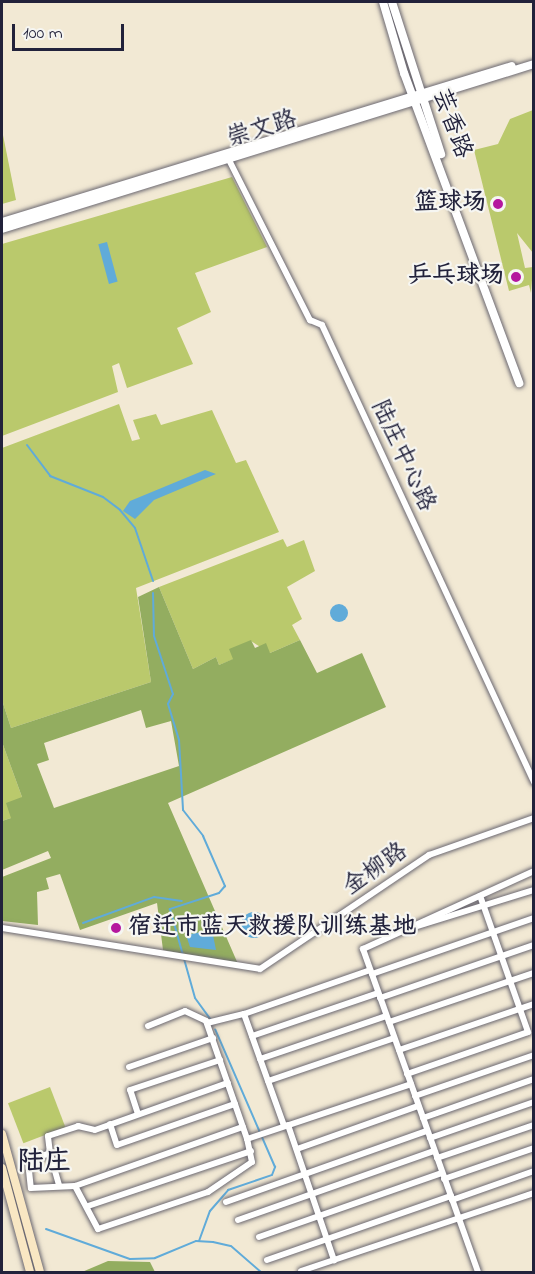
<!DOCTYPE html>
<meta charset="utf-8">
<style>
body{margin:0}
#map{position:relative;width:535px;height:1274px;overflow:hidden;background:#f2e9d4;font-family:"Indie Flower","LXGW WenKai TC",sans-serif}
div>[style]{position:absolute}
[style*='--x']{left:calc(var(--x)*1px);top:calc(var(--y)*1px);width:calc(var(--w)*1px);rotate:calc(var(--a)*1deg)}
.green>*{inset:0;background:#bac96c;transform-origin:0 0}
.forest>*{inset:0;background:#93ad60}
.water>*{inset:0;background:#60abd9;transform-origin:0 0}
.round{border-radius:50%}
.stream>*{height:2px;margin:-1px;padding:0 1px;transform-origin:1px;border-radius:1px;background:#60abd9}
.roads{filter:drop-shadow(0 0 2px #6b6871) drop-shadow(0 0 2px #6b6871)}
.minor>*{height:6px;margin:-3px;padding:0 3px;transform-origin:3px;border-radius:3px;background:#fff}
.tertiary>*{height:8px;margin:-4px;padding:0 4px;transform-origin:4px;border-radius:4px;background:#fff}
.secondary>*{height:8px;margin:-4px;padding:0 4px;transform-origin:4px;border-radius:4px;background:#f9e7c3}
.dots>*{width:16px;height:16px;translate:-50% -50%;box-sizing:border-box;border:3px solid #f6f6f2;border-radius:50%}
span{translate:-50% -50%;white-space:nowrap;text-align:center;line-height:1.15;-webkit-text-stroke:4.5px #f6f6f2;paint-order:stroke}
.street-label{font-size:24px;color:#22223b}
.poi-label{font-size:24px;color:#22223b;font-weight:700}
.right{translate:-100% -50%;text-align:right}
.left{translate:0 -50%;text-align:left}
.quarter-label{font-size:27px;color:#22223b;font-weight:700}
.frame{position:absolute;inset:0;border:3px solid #22223b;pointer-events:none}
.scale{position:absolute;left:12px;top:24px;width:112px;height:27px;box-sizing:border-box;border:3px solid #22223b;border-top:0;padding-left:8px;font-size:18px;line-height:21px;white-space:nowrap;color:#22223b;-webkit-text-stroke:4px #f6f6f2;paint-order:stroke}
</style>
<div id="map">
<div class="green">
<div style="clip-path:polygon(533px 110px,533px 253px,517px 233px,525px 268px,533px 267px,531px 293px,529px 285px,509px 291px,474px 150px,498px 144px,510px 119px)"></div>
<div style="clip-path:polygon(2px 130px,16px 200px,2px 204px)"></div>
<div style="clip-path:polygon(232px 177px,267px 247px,195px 273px,211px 312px,177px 328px,193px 364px,127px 388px,119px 363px,112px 366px,118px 392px,2px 436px,2px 244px)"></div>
<div style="clip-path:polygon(119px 404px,132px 441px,140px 439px,133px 420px,156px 414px,161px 425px,212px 410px,236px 463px,246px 460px,279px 532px,136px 588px,151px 682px,11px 728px,2px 700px,2px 448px)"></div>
<div style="clip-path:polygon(283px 539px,287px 547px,304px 540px,315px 571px,287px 587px,302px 619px,292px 625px,300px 640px,270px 653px,251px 641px,234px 659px,219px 665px,216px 657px,193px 669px,159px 587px)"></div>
<div style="clip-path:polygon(2px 742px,22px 797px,11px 818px,2px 821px)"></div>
<div style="left:50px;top:1087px;width:43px;height:45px;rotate:69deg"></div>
</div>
<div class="forest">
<div style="clip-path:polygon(evenodd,159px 587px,193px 669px,216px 657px,219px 665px,233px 659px,229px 649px,251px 640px,255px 648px,266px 643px,270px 653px,300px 640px,317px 673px,362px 653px,386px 707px,168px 803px,238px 964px,163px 950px,157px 903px,80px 930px,60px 874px,46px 878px,49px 889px,37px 892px,38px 925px,2px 921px,2px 877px,51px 858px,48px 851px,2px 870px,2px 821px,11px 818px,6px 803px,22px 797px,2px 742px,2px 700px,11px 728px,151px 682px,138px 597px,159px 587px,141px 710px,146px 728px,171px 721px,179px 766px,54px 808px,37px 764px,49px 760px,44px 743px,141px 710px)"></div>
<div style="clip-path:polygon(108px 1261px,150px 1262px,155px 1272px,82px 1272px)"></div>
</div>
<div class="water">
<div style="left:107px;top:242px;width:41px;height:9px;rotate:75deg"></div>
<div style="clip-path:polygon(205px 470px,216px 474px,154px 500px,135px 519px,123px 511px,130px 501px)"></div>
<div class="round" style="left:330px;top:604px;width:18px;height:18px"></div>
<div class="round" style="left:241px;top:912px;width:26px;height:26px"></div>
<div style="clip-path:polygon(201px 932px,213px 935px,216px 950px,190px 947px,186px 935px)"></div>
</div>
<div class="stream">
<div style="--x:27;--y:445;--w:39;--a:53"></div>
<div style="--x:50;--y:476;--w:57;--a:21.6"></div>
<div style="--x:103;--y:497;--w:21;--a:37"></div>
<div style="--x:120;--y:510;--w:23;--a:50"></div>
<div style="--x:135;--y:528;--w:56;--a:71.2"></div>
<div style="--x:153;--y:593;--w:43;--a:88.7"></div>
<div style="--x:154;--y:636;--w:61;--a:71.9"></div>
<div style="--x:173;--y:694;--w:11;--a:117"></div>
<div style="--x:168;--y:704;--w:38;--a:73"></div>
<div style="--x:179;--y:740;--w:70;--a:86.7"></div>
<div style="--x:183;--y:810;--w:33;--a:52"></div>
<div style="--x:203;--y:836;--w:55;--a:66.3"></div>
<div style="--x:225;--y:886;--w:9;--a:131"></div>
<div style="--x:219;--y:893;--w:52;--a:161.9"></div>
<div style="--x:170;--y:909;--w:92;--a:74.3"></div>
<div style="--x:195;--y:998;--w:26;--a:54"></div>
<div style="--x:83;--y:923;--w:76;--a:-20.1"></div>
<div style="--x:154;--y:897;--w:28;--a:8"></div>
<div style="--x:46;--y:1229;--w:89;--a:19.7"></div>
<div style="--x:130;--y:1259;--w:25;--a:-2"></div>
<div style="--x:155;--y:1258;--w:44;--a:-22.5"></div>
<div style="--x:196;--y:1241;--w:17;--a:3"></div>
<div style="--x:213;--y:1242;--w:18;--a:13"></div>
<div style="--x:231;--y:1246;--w:40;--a:41"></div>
<div style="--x:199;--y:1241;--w:32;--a:-70"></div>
<div style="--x:210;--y:1211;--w:28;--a:-49"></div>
<div style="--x:228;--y:1190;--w:46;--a:-18.8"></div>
<div style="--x:272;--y:1175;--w:9;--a:-69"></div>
<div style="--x:275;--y:1167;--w:150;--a:-113.5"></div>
</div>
<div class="roads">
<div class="minor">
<div style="--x:228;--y:158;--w:182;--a:63.2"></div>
<div style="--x:310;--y:320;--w:13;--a:23"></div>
<div style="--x:322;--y:325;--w:504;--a:65.11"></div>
<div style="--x:2;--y:928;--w:261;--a:9"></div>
<div style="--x:260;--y:969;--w:204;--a:-34"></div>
<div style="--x:429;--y:855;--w:111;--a:-19.4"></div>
<div style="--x:408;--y:929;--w:132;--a:-17.2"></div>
<div style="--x:372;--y:974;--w:171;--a:-19.1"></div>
<div style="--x:380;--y:998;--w:163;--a:-19"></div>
<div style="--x:244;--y:1014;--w:133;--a:-19.2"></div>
<div style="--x:389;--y:1022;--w:153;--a:-18.7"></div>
<div style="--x:207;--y:1023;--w:38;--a:-14"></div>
<div style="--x:244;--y:1014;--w:119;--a:70.3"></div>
<div style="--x:148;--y:1026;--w:40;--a:-22"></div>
<div style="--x:185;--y:1011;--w:23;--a:25"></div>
<div style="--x:206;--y:1021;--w:125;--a:70.8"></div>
<div style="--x:247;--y:1139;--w:173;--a:-18.5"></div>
<div style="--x:252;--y:1036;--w:133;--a:-18.8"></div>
<div style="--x:399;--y:1050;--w:143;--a:-18.8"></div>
<div style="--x:260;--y:1059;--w:133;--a:-18.8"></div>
<div style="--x:129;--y:1067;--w:89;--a:-19"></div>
<div style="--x:407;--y:1074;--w:128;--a:-19.1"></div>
<div style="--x:528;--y:1032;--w:144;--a:-109.4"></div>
<div style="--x:268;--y:1081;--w:133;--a:-18.8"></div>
<div style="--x:415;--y:1096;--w:126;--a:-19"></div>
<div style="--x:138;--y:1114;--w:25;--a:-108"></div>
<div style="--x:130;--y:1090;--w:95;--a:-18.4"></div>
<div style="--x:423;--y:1118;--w:118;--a:-19.4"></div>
<div style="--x:110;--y:1124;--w:22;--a:72"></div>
<div style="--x:117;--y:1145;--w:125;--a:-19.2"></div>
<div style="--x:288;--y:1125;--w:143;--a:71.2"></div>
<div style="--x:430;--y:1138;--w:110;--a:-19.1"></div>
<div style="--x:297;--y:1149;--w:128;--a:-19.6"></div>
<div style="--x:50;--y:1153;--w:17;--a:-97"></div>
<div style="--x:48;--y:1136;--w:32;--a:-18"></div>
<div style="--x:78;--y:1126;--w:17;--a:13"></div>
<div style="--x:95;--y:1130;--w:141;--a:-19.5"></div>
<div style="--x:437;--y:1158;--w:102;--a:-18.8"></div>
<div style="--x:444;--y:1179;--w:95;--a:-19"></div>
<div style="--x:59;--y:1185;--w:33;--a:-106"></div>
<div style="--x:50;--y:1153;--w:23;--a:160"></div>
<div style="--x:28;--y:1161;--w:27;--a:84"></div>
<div style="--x:31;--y:1188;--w:44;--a:-2.6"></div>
<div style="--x:75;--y:1186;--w:49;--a:61.9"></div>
<div style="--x:98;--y:1229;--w:116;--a:-18.6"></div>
<div style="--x:208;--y:1192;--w:53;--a:-34.3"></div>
<div style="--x:252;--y:1162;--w:24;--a:-102"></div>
<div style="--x:75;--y:1186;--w:178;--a:-19.4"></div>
<div style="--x:452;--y:1200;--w:87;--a:-19.5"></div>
<div style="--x:226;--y:1202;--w:213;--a:-19.5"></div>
<div style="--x:88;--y:1206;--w:172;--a:-18.6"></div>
<div style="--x:238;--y:1220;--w:208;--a:-19.4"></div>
<div style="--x:259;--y:1237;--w:194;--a:-19.3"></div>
<div style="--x:267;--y:1260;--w:195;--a:-19.2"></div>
<div style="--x:301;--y:1271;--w:246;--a:-18.5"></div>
<div style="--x:478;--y:1272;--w:343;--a:-109.6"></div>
<div style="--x:363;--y:949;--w:188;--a:-24.5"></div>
</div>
<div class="tertiary">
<div style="--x:383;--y:2;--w:74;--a:73.5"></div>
<div style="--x:404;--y:73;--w:331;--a:69.6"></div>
<div style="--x:392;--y:2;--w:160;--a:72.1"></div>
<div style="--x:2;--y:222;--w:533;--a:-17.01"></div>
<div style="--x:2;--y:229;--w:557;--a:-17.23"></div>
</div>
<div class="secondary">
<div style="--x:2;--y:1134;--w:143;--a:74.6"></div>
<div style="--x:2;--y:1168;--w:108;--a:74.9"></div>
</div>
</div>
<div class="dots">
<div style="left:498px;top:204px;background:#b5179e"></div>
<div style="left:516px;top:277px;background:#b5179e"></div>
<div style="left:116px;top:928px;background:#b5179e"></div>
</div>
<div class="street-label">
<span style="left:451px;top:124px;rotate:70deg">芸香路</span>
<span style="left:262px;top:130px;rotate:-17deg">崇文路</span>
<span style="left:402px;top:456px;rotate:65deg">陆庄中心路</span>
<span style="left:376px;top:870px;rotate:-35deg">金柳路</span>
</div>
<div class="poi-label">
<span class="right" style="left:486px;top:204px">篮球场</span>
<span class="right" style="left:504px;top:277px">乒乓球场</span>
<span class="left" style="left:128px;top:928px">宿迁市蓝天救援队训练基地</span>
</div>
<div class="quarter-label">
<span style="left:44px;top:1163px">陆庄</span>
</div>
<div class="frame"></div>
<div class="scale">100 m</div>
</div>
